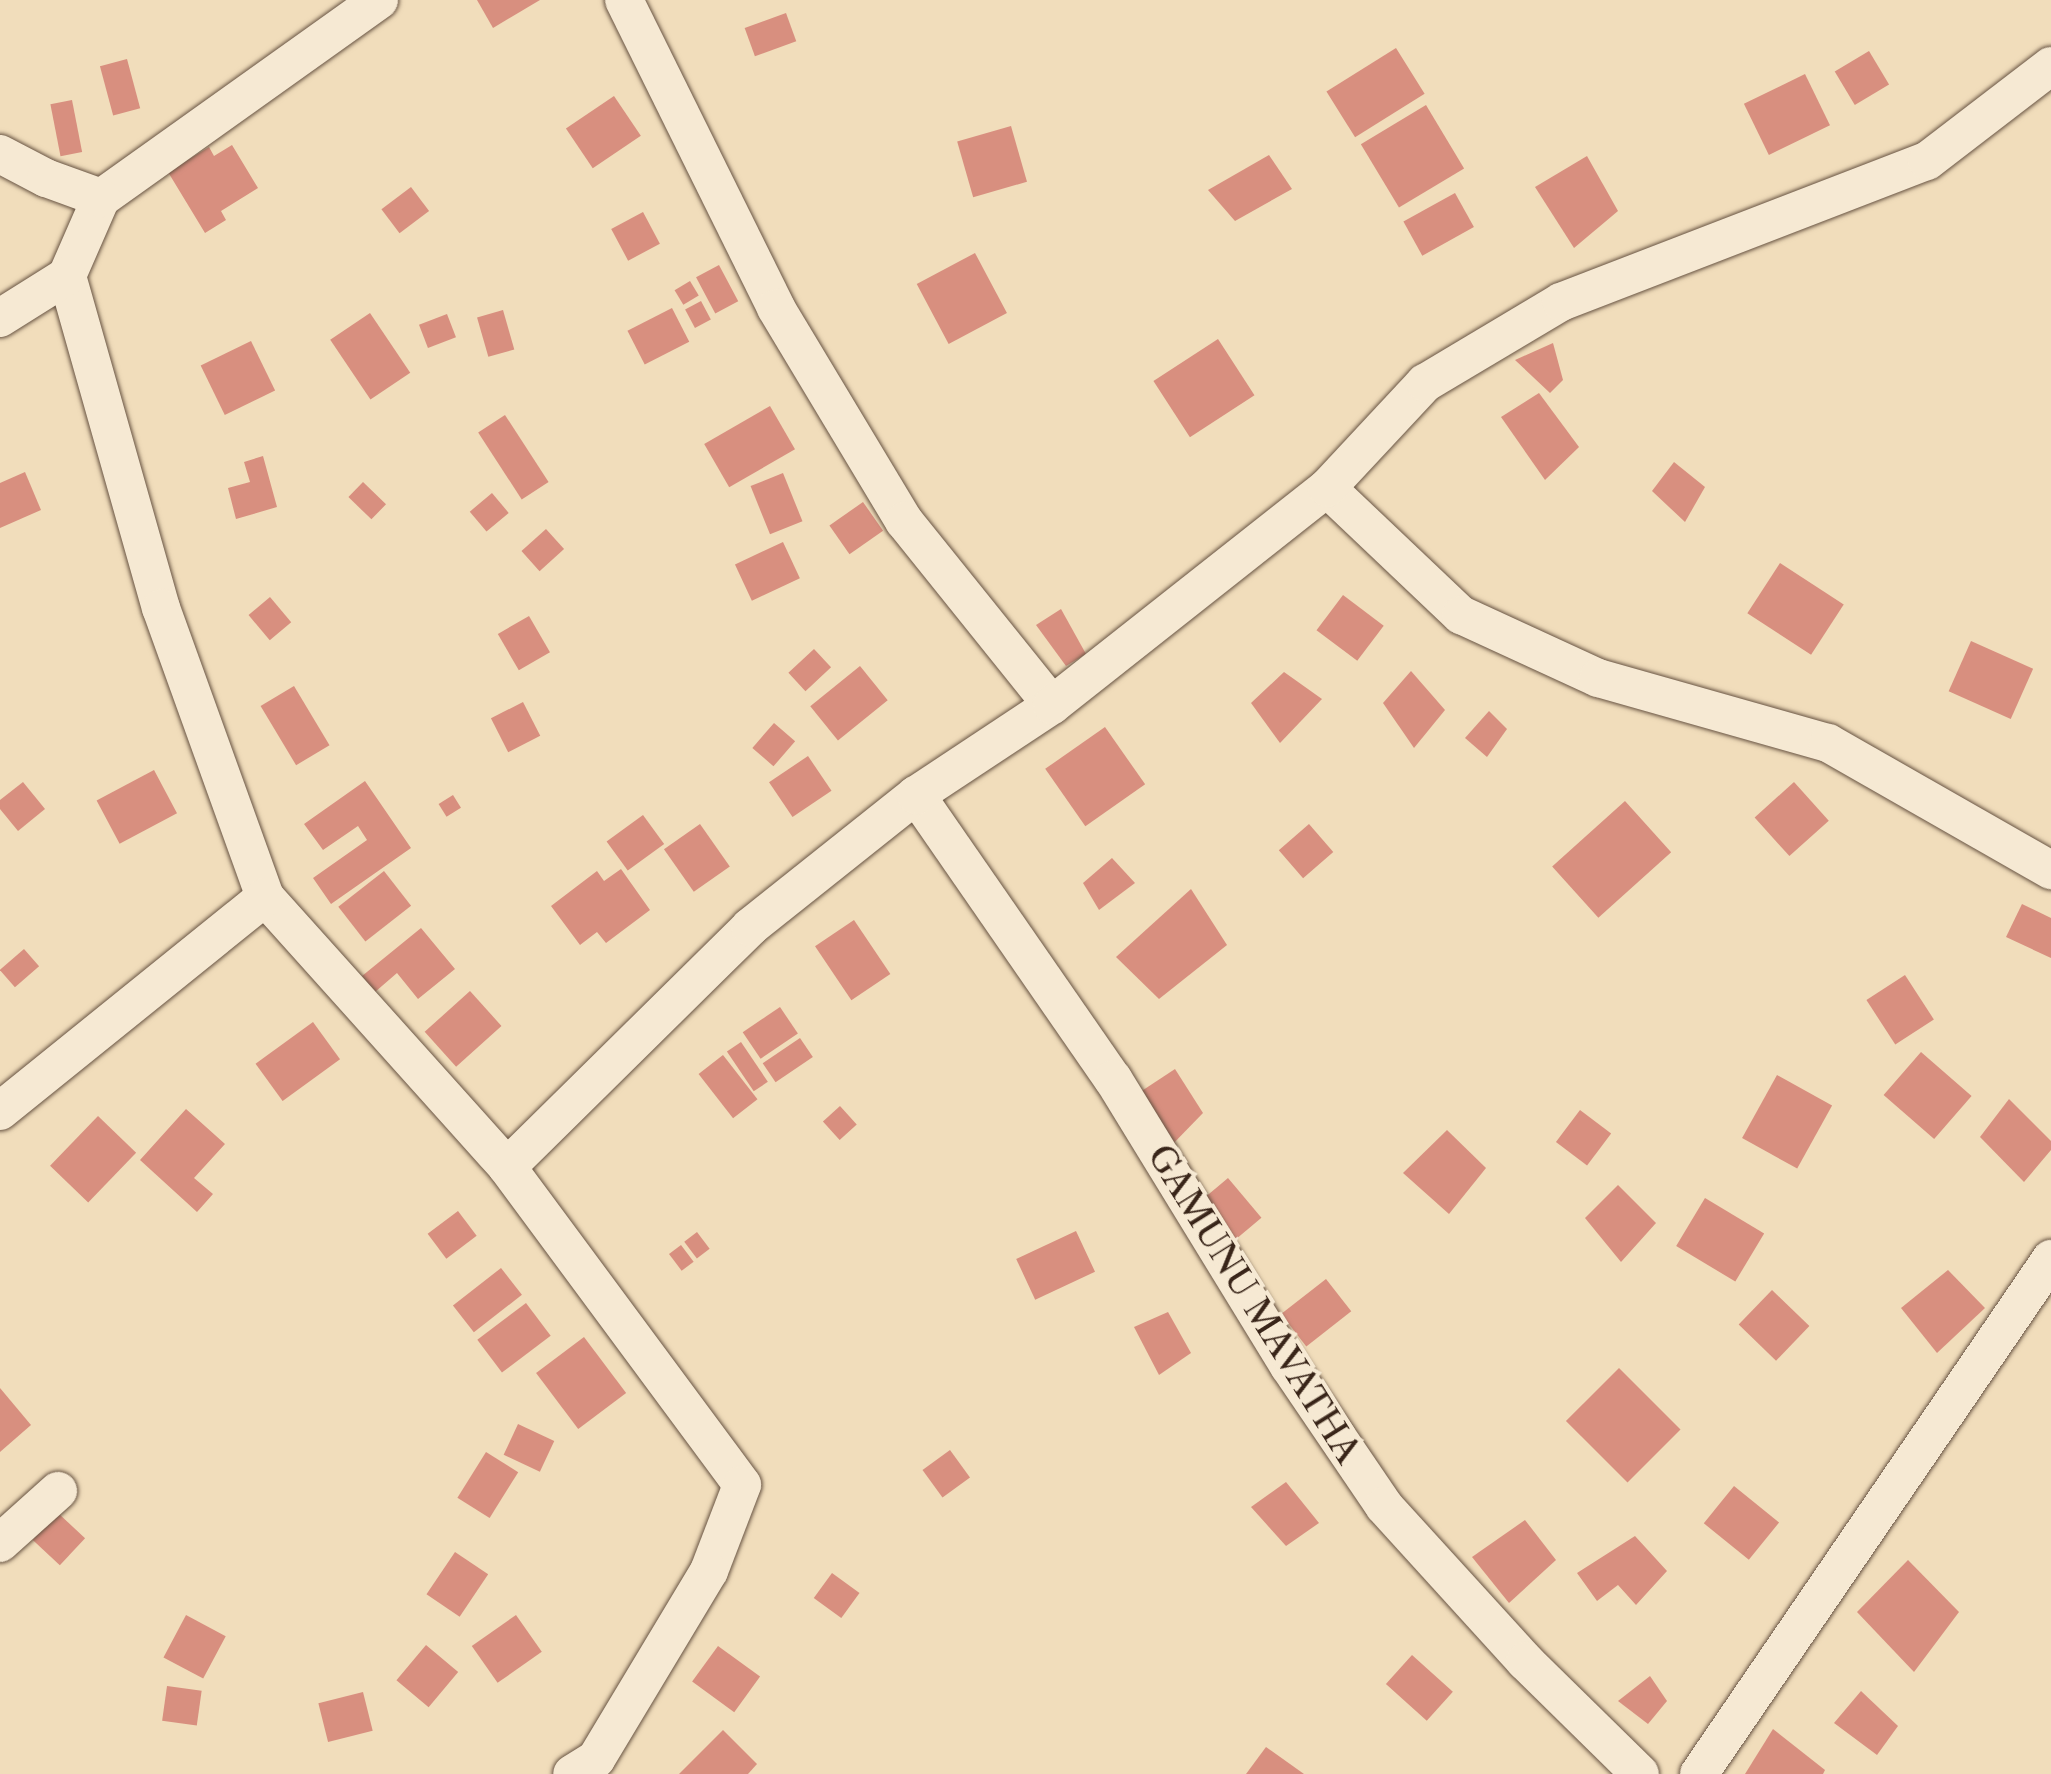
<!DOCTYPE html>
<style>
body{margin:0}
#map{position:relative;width:2051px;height:1774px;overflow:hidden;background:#f1ddbb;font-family:"Libre Caslon Text",serif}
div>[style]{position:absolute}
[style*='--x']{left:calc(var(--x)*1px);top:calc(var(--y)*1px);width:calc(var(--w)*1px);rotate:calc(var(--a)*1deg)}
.building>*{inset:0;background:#d88f7f;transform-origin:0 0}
.roads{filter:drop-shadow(0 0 2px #675342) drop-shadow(0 0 2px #675342)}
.minor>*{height:38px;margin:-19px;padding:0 19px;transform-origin:19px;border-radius:19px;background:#f6e9d3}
span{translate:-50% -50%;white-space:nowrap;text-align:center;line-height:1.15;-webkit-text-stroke:8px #f6e9d3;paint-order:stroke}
.street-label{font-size:35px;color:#392519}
</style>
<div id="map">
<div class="building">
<div style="clip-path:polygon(477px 0,540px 0,493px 28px)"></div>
<div style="left:786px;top:13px;width:30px;height:44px;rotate:70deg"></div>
<div style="left:1396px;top:48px;width:54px;height:82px;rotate:58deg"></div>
<div style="left:1869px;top:51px;width:39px;height:40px;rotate:59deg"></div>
<div style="left:127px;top:59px;width:51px;height:28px;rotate:75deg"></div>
<div style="left:1805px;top:74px;width:57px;height:68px;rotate:64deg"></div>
<div style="left:614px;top:96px;width:48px;height:58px;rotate:56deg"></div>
<div style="left:72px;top:100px;width:53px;height:22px;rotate:79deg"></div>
<div style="left:1426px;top:105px;width:74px;height:76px;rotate:59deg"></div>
<div style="left:1011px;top:126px;width:58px;height:56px;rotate:74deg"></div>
<div style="clip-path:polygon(232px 145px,258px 188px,221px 211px,226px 220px,205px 233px,168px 172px,209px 147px,214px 156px)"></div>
<div style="clip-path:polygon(1269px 155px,1292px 189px,1235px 221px,1208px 190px)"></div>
<div style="clip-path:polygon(1587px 156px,1618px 211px,1574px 248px,1535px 187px)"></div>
<div style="left:411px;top:187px;width:30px;height:37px;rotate:53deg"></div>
<div style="left:1455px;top:193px;width:39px;height:59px;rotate:61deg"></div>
<div style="left:643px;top:212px;width:36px;height:36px;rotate:62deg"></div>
<div style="left:975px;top:253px;width:68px;height:66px;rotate:62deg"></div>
<div style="left:719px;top:265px;width:41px;height:26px;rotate:62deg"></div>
<div style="left:690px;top:281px;width:17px;height:18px;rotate:59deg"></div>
<div style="left:701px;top:301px;width:21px;height:18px;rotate:62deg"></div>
<div style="left:672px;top:308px;width:38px;height:50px;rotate:63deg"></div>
<div style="left:503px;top:310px;width:41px;height:27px;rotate:74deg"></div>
<div style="left:370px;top:313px;width:72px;height:48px;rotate:56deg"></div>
<div style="left:447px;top:314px;width:25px;height:30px;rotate:69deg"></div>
<div style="left:1218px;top:339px;width:67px;height:77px;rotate:57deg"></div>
<div style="left:251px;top:341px;width:55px;height:56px;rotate:64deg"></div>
<div style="clip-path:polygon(1553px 343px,1563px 380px,1550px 393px,1515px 360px)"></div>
<div style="clip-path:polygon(1539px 393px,1579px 447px,1545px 480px,1501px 417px)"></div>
<div style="left:770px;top:406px;width:50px;height:76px;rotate:60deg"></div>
<div style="left:505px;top:415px;width:80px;height:32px;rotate:57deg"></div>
<div style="clip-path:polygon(263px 456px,277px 507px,236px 519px,228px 488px,250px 482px,244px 462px)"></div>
<div style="clip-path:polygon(1674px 462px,1705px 487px,1685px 522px,1652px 491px)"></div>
<div style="clip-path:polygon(25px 472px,41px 510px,0 528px,0 483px)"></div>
<div style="left:783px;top:473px;width:52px;height:35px;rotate:68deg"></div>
<div style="left:363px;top:482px;width:32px;height:21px;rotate:44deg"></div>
<div style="left:492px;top:493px;width:26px;height:29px;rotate:50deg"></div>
<div style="left:863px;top:502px;width:35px;height:41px;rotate:55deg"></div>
<div style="left:546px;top:529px;width:27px;height:33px;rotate:48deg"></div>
<div style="left:783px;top:542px;width:40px;height:53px;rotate:65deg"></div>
<div style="left:1780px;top:563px;width:76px;height:60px;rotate:33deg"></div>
<div style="left:1343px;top:595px;width:51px;height:44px;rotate:37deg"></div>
<div style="left:270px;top:597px;width:33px;height:28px;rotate:50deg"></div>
<div style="clip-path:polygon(1061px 609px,1086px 654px,1066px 666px,1036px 625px)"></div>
<div style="left:529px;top:616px;width:42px;height:36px;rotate:60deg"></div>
<div style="left:1971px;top:641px;width:68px;height:55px;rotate:24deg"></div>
<div style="left:814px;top:649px;width:25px;height:35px;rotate:47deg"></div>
<div style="left:860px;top:666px;width:44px;height:64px;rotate:51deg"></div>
<div style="clip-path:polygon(1411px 671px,1445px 710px,1414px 748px,1383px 703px)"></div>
<div style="clip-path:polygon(1284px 672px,1322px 699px,1280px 743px,1251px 703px)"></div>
<div style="left:294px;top:686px;width:69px;height:39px;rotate:59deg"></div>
<div style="left:523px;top:702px;width:38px;height:36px;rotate:63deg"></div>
<div style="clip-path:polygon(1489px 711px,1507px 729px,1487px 757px,1465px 738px)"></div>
<div style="left:774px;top:723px;width:28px;height:33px;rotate:41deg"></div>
<div style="left:1105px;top:727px;width:70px;height:73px;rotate:55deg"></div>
<div style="left:808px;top:756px;width:42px;height:47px;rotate:56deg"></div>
<div style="left:154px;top:770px;width:49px;height:65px;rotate:62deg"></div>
<div style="clip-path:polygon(365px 781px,411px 848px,331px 904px,313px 878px,367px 840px,358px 826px,323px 850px,304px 824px)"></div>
<div style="clip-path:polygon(23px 782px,45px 809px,18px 831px,0 809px,0 800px)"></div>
<div style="left:1794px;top:782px;width:52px;height:53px;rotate:48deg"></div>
<div style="left:453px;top:795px;width:15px;height:17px;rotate:58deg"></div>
<div style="left:1625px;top:801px;width:69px;height:98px;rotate:48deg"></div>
<div style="left:643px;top:815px;width:36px;height:45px;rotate:54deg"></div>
<div style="left:700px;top:824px;width:52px;height:44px;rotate:55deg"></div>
<div style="left:1309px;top:824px;width:37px;height:40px;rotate:49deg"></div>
<div style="clip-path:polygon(1112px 858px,1135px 883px,1099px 910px,1083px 883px)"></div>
<div style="clip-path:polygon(621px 869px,650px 910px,606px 943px,597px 932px,580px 945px,551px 906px,597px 871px,604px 881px)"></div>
<div style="left:384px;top:871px;width:44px;height:58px;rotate:52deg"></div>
<div style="clip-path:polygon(1191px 889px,1227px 945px,1159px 999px,1116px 957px)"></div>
<div style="clip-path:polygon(2022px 904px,2051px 918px,2051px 958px,2006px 937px)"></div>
<div style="left:854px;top:920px;width:65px;height:47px;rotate:56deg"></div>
<div style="clip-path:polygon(421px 928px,455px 969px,418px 999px,397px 973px,375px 992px,362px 976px)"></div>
<div style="left:24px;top:949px;width:23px;height:32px;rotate:49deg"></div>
<div style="left:1905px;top:975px;width:53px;height:46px;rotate:57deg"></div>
<div style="left:470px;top:991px;width:47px;height:61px;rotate:48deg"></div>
<div style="left:780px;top:1007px;width:32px;height:45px;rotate:56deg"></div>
<div style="left:313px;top:1022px;width:46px;height:71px;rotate:54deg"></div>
<div style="left:800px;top:1038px;width:23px;height:45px;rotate:56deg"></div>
<div style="left:741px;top:1042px;width:48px;height:17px;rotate:56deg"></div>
<div style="left:1921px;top:1052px;width:67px;height:57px;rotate:41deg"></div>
<div style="left:723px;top:1055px;width:56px;height:31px;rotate:52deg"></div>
<div style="clip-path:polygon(1175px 1069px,1203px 1113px,1168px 1149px,1131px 1098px)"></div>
<div style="left:1777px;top:1075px;width:63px;height:72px;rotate:29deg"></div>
<div style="clip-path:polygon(2009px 1099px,2051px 1141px,2051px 1150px,2024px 1182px,1980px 1137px)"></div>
<div style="left:840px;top:1106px;width:25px;height:23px;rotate:48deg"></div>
<div style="clip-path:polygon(186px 1109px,225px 1144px,194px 1178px,213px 1194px,197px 1212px,140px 1160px)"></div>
<div style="left:1580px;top:1110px;width:39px;height:40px;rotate:37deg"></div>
<div style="left:98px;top:1116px;width:53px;height:69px;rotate:44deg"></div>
<div style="clip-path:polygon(1447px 1130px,1486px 1168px,1449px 1214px,1403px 1173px)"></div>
<div style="left:1228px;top:1178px;width:52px;height:40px;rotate:50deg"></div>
<div style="clip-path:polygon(1618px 1185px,1656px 1223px,1621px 1262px,1585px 1218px)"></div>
<div style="left:1705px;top:1198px;width:69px;height:56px;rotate:31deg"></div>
<div style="left:458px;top:1211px;width:31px;height:38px;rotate:53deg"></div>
<div style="left:1076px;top:1231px;width:45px;height:66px;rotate:65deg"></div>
<div style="left:697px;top:1232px;width:21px;height:16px;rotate:53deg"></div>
<div style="left:681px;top:1245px;width:21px;height:15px;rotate:53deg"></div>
<div style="left:501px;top:1268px;width:34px;height:61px;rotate:52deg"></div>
<div style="clip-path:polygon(1948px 1270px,1985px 1308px,1937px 1353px,1901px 1308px)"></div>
<div style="left:1326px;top:1279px;width:41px;height:57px;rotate:52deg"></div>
<div style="left:1772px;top:1290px;width:52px;height:48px;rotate:44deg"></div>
<div style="left:526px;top:1303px;width:41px;height:61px;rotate:53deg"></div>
<div style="clip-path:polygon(1168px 1312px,1191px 1353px,1159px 1375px,1134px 1327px)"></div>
<div style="left:584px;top:1337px;width:70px;height:60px;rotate:53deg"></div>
<div style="left:1619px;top:1368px;width:87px;height:75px;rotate:45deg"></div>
<div style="clip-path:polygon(0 1388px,31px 1425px,0 1452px)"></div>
<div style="left:518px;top:1424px;width:40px;height:34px;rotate:25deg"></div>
<div style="left:950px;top:1450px;width:34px;height:34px;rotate:54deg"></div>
<div style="left:486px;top:1452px;width:38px;height:54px;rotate:32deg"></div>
<div style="clip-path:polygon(1286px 1482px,1319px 1523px,1286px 1546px,1251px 1507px)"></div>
<div style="left:1734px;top:1486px;width:58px;height:48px;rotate:39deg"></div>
<div style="left:58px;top:1513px;width:37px;height:37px;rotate:43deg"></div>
<div style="clip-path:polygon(1525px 1520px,1556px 1560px,1509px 1603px,1472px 1557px)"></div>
<div style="clip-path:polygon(1635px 1536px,1667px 1571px,1636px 1605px,1618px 1585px,1597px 1601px,1577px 1573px)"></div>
<div style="left:455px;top:1552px;width:40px;height:51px;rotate:34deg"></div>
<div style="clip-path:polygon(1908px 1560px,1959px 1612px,1914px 1672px,1857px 1612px)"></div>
<div style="left:832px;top:1573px;width:34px;height:31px;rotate:36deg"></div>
<div style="left:186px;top:1615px;width:45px;height:48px;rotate:28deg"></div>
<div style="left:516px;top:1615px;width:45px;height:54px;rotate:55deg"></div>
<div style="left:426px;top:1645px;width:42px;height:46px;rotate:40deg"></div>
<div style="left:718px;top:1646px;width:52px;height:44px;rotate:36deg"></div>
<div style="left:1412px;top:1655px;width:55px;height:39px;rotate:42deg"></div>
<div style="clip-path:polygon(1650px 1676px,1667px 1701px,1648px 1724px,1618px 1701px)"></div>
<div style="left:167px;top:1686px;width:35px;height:35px;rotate:8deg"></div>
<div style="clip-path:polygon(1861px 1691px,1898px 1726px,1877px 1755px,1834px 1723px)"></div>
<div style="left:363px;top:1692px;width:40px;height:46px;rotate:76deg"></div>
<div style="clip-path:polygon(1773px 1729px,1825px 1770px,1823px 1774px,1745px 1774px)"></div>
<div style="clip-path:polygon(723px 1730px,757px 1764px,748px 1774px,679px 1774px)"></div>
<div style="clip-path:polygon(1266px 1747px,1304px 1774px,1246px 1774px)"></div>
</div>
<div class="roads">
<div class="minor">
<div style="--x:379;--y:0;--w:341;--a:144.5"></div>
<div style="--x:101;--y:198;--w:85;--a:113.6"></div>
<div style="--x:67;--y:276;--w:345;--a:74.2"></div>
<div style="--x:161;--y:608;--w:307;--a:70.2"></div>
<div style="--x:265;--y:897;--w:363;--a:48.1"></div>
<div style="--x:507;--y:1167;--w:395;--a:53.5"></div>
<div style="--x:742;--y:1485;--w:92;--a:111"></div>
<div style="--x:709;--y:1571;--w:219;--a:121"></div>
<div style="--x:596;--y:1759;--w:28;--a:148"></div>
<div style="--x:624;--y:0;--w:343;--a:63.7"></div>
<div style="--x:776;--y:308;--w:249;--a:59"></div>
<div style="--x:904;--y:521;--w:236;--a:51.2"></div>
<div style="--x:0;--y:154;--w:52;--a:27.6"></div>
<div style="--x:46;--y:178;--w:59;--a:20"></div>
<div style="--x:0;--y:318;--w:79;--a:-32.1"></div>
<div style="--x:1327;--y:488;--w:185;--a:43.5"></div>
<div style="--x:1461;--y:615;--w:151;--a:24.7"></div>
<div style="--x:1598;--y:678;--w:239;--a:15.8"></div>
<div style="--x:1828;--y:743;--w:257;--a:29.7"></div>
<div style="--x:916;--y:795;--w:346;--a:55.3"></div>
<div style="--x:1113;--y:1079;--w:337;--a:58.5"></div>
<div style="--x:1289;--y:1366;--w:169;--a:55.8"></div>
<div style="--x:1384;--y:1506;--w:210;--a:47.7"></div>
<div style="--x:1525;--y:1661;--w:161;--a:44.5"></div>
<div style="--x:0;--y:1111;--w:341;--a:-38.9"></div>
<div style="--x:507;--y:1167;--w:342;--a:-44.6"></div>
<div style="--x:750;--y:927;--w:212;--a:-38.5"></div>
<div style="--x:916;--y:795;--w:163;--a:-33.5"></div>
<div style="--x:1052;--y:705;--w:350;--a:-38.3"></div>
<div style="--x:1327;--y:488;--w:144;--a:-47"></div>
<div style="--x:1425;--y:383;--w:158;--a:-30.8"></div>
<div style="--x:1561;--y:302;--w:392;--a:-21.1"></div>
<div style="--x:1927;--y:161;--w:156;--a:-37.5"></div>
<div style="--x:0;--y:1543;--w:78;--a:-41.9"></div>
<div style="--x:1699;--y:1774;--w:624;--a:-55.65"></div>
</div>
</div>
<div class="street-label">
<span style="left:1254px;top:1304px;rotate:58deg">GAMUNU MAVATHA</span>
</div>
</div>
